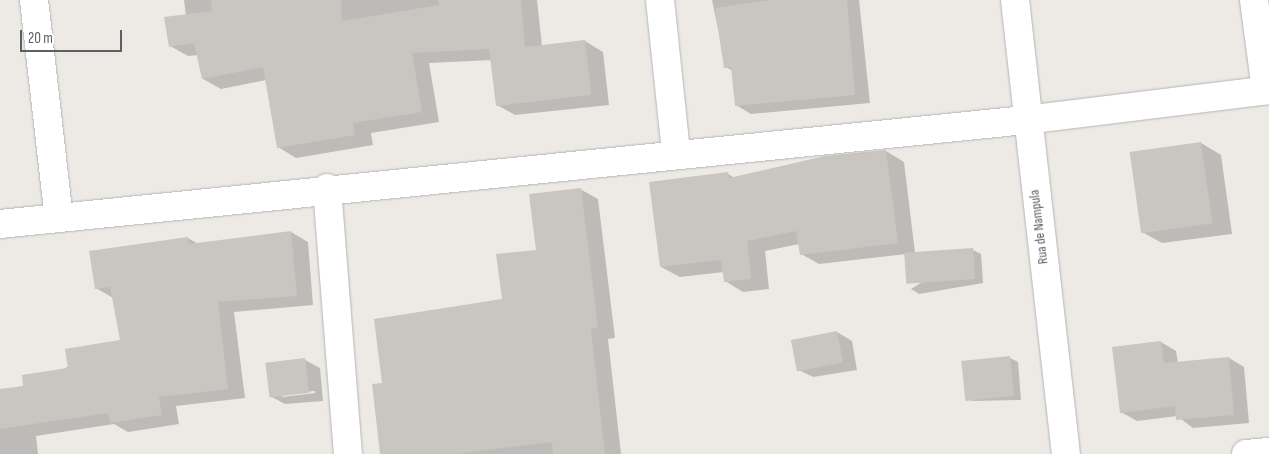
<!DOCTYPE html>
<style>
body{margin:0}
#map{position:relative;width:1269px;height:454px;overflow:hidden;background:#edeae5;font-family:"Sofia Sans Condensed",sans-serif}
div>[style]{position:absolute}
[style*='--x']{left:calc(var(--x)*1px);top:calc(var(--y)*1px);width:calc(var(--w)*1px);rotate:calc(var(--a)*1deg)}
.shadow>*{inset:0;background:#0003}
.building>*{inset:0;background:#c9c5c1;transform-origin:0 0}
.roads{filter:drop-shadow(0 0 1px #b2b5b8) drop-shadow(0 0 1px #b2b5b8)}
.minor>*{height:28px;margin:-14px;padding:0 14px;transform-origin:14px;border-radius:14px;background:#fff}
span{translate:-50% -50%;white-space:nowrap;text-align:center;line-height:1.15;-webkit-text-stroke:4px #fff;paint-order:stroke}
.street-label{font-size:14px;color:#5d6063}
.scale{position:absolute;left:20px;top:30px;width:102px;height:22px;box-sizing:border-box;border:2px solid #5d6063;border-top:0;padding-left:6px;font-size:15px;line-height:18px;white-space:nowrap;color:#5d6063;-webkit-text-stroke:4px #fff;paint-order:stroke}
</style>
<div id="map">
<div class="shadow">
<div style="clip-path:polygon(184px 0,537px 0,542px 46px,585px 41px,603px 52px,609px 105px,515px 115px,497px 105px,492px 60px,429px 63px,439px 122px,371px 133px,373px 145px,296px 158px,278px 147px,266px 80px,221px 89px,203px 79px,198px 55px,188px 56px,170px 46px,186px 16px)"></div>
<div style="clip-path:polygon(712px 0,859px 0,870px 103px,751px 114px,736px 105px,733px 71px,726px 67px)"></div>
<div style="clip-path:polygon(1201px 143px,1221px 155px,1232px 234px,1162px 243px,1142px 232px)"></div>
<div style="clip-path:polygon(886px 151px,904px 162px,915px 253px,819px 264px,801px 254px,799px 244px,765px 251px,769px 289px,743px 292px,725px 281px,724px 272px,680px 277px,661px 267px,728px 174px,735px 178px)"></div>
<div style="clip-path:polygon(580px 189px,598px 199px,615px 338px,608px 339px,621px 454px,382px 454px,383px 384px,503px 300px)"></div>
<div style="clip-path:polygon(291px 232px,308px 242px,313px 305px,234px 312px,245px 398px,176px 406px,179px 424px,128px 432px,114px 424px,36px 436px,38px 454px,0 454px,0 390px,25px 387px,122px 341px,113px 298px,96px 288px,188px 238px,198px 244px)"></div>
<div style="clip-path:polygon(973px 250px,981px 254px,983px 283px,919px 294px,911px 289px)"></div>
<div style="clip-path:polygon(837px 332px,852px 341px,857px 370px,813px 377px,797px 369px)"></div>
<div style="clip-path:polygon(1161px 342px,1176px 351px,1178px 363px,1229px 358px,1244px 367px,1249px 423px,1193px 428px,1177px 416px,1137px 421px,1121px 412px,1113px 348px)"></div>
<div style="clip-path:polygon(1010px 358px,1018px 362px,1021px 400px,972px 401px,964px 396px)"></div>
<div style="clip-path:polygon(evenodd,305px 360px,320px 368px,323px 401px,285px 404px,270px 396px,305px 360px,315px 391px,315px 393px,282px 397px,282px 394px,315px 391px)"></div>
</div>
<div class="building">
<div style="clip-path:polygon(211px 0,341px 0,342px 21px,439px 5px,438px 0,521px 0,525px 47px,585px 40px,591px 95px,496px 106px,489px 49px,412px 53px,422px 112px,353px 123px,355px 135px,277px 148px,263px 67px,202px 79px,194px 43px,169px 47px,164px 17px,212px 11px)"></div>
<div style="clip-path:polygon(770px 0,847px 0,855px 95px,735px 106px,731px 67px,724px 68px,715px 8px)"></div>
<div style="left:1201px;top:142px;width:82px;height:72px;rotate:82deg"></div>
<div style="clip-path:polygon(886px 150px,898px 243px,800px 255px,796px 231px,747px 241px,751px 279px,724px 282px,721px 260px,660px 267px,649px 182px,728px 172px,729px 178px,825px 156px)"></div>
<div style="clip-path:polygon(581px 188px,598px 328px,591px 329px,605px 454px,553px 454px,552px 442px,455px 454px,380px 454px,372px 384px,382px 383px,374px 319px,502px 299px,496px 254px,536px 250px,529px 194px)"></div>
<div style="clip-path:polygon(291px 231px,297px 296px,218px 302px,228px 389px,159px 397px,162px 415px,110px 423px,108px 413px,0 429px,0 389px,23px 386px,22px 375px,68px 368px,65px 349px,120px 340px,110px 287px,95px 289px,89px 251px,188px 237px,189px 244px)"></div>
<div style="left:973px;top:248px;width:31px;height:69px;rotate:86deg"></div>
<div style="left:837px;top:331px;width:32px;height:47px;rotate:79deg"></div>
<div style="clip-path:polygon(1161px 341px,1164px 363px,1229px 357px,1234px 415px,1176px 420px,1175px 406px,1120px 413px,1112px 347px)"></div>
<div style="left:1010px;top:356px;width:40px;height:49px;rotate:84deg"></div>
<div style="left:305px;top:358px;width:35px;height:40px;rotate:83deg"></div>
</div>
<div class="roads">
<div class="minor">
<div style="--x:34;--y:0;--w:219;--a:83.5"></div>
<div style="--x:660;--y:0;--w:154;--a:84"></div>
<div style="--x:1015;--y:0;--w:457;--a:83.6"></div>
<div style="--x:1254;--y:0;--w:91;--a:82.4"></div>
<div style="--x:327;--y:188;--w:267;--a:85.5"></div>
<div style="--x:0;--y:224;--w:1031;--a:-5.79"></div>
<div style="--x:1026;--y:120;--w:245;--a:-7"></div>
<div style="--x:1246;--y:454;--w:23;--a:-5"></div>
</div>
</div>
<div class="street-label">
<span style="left:1039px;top:227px;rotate:-97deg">Rua de Nampula</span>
</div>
<div class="scale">20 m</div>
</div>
